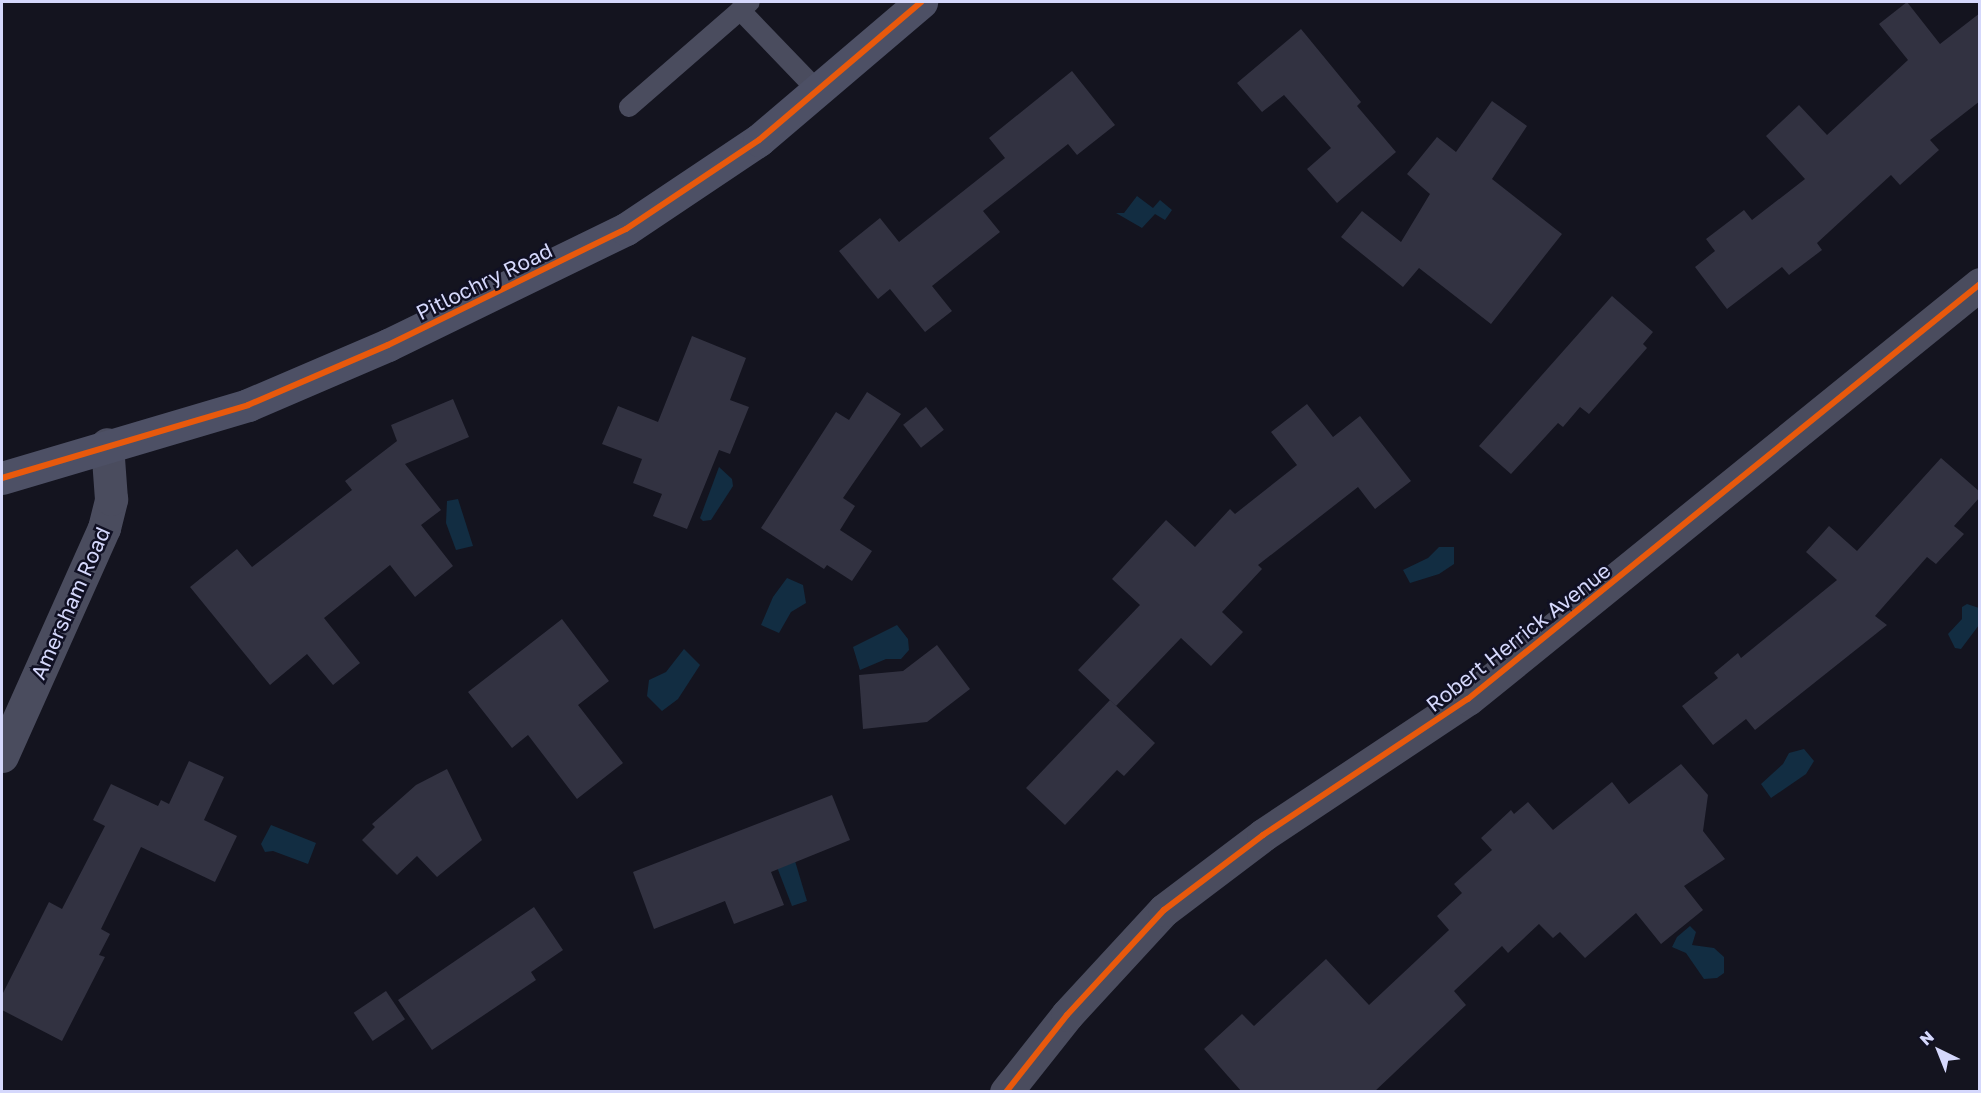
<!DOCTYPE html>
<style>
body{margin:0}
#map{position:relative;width:1981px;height:1093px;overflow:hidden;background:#14141f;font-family:"Golos Text",sans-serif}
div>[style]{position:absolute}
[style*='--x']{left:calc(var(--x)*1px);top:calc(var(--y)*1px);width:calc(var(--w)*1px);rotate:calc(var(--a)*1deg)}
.water>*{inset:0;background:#122d42}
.building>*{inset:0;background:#323241;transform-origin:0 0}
.lane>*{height:20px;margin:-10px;padding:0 10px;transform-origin:10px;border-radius:10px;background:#4a4c5e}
.street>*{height:33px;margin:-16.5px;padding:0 16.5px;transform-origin:16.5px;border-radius:16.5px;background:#4a4c5e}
.secondary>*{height:33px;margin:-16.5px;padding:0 16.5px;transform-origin:16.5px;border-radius:16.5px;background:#4d5065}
.cycleway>*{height:6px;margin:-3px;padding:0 3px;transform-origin:3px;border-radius:3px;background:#e8590c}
span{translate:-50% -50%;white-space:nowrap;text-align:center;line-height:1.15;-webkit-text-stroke:5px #101023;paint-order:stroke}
.street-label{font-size:21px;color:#d5d8fc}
.frame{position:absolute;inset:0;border:3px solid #d5d8fc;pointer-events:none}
.north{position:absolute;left:1909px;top:1021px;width:60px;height:60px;-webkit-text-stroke:4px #101023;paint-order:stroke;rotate:317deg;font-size:16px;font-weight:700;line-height:24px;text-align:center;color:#d5d8fc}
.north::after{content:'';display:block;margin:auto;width:21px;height:27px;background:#d5d8fc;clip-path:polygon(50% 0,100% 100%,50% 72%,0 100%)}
</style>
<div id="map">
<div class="water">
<div style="clip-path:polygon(1137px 196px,1153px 208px,1160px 200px,1172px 210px,1165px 220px,1155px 214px,1142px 228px,1116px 213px,1124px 213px)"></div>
<div style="clip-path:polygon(719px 467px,732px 479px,733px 486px,711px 520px,703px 521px,700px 518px)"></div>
<div style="clip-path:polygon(458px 499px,473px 546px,456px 550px,446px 523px,447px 501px)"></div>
<div style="clip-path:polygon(1439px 547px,1454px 547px,1454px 564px,1439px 574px,1410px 583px,1403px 570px,1428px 558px)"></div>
<div style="clip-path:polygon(787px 578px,803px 585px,806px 603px,791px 612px,779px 633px,761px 625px,773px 597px)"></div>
<div style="clip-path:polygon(1967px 604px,1979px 608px,1979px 625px,1961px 649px,1955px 648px,1948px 634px,1962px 619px,1962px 607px)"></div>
<div style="clip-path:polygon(897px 625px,908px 639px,909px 650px,901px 659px,886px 659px,860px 670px,853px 647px)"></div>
<div style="clip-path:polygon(684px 649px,700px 665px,678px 699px,662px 711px,647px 696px,649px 680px,666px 672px)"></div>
<div style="clip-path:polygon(1804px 749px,1814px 761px,1806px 774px,1771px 798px,1761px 784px,1783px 764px,1789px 753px)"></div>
<div style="clip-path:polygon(271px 825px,316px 843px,308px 864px,273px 851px,265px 852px,261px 844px)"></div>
<div style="clip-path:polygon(795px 861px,807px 901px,792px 906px,777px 867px)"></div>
<div style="clip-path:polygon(1690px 926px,1696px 932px,1692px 945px,1714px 948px,1724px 957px,1724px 973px,1717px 978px,1704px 979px,1686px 953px,1672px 947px,1677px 937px)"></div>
</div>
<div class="building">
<div style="clip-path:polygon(1907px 2px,1940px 44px,1980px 13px,1980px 101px,1930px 140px,1939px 150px,1900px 185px,1891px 175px,1817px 243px,1822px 250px,1789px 275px,1782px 267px,1727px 309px,1695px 267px,1715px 251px,1706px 239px,1744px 210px,1752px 220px,1805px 179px,1766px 136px,1799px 105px,1827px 135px,1908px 60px,1879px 24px)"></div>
<div style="clip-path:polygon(1301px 29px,1361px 102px,1357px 106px,1396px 152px,1337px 203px,1307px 169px,1331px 148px,1284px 95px,1262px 112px,1237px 83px)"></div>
<div style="clip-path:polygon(1072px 71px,1115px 125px,1077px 155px,1068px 144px,983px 211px,1000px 232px,932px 286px,952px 311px,925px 332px,890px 289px,878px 299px,839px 251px,880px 218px,899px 242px,1005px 158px,989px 138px)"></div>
<div style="clip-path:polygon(1492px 101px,1527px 126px,1492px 179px,1562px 234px,1491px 324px,1419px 268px,1403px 287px,1341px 237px,1362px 211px,1401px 242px,1430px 194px,1407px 174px,1437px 137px,1456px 152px)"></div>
<div style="clip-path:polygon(1612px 296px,1653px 332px,1643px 344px,1647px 348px,1589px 414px,1580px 407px,1563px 427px,1558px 423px,1511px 474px,1479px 446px)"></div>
<div style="clip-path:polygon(692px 336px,746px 358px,730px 400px,749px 407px,730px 454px,719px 450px,687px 529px,653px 516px,662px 494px,633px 483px,642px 459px,602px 444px,618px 406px,658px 422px)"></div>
<div style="clip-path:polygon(867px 392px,901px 414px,843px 498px,855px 506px,840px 530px,872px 551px,852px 581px,827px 565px,824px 569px,761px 528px,836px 412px,849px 420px)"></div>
<div style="clip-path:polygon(453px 399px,469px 437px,405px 464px,441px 510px,421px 525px,453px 566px,415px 597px,390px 565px,324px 618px,360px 663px,333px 685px,307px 654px,270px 685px,190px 587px,237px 549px,252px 567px,352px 490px,345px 481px,397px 441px,391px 425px)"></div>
<div style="clip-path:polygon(1307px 404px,1333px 437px,1360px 416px,1411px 481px,1375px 509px,1358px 487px,1258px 565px,1262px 569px,1222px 612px,1243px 632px,1211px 666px,1181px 638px,1116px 706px,1078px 670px,1140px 605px,1112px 579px,1166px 520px,1195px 547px,1230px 509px,1235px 514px,1297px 465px,1271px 432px)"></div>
<div style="left:926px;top:407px;width:29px;height:29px;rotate:52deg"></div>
<div style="clip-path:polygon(1941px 458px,1980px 492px,1980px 497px,1954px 526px,1964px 534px,1936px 564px,1927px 557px,1875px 616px,1887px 625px,1755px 730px,1746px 719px,1713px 745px,1682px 706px,1718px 678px,1714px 673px,1738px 653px,1741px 658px,1837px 580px,1806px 552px,1829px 526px,1857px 551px)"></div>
<div style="clip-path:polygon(562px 619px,609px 681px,578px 705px,623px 763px,577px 799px,528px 735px,512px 748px,468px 692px)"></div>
<div style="clip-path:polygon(937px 645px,970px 689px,927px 722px,863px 729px,859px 675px,903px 671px)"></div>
<div style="clip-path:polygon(1110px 700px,1155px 743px,1124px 776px,1117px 770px,1065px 825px,1026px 788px)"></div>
<div style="clip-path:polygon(189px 761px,224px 777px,204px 820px,237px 836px,215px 882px,141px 847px,101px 929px,110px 934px,99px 955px,105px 957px,62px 1041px,2px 1010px,2px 995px,49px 902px,62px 909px,105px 826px,93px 820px,111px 784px,158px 806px,161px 800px,169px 804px)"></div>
<div style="clip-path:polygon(1681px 764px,1708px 795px,1703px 831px,1725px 859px,1684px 886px,1703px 910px,1661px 944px,1636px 913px,1585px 958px,1560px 932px,1553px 938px,1539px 924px,1508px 953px,1502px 946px,1454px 991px,1466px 1005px,1374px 1092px,1242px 1092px,1204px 1049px,1242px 1014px,1254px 1026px,1326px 959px,1369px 1005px,1449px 930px,1437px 916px,1462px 893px,1454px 884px,1492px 850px,1481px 838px,1511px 810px,1514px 814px,1528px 802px,1553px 830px,1612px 782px,1629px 804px)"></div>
<div style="clip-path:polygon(447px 769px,482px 840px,437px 877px,417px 856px,397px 875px,362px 840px,375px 827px,372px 824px,416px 785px)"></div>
<div style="clip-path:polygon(832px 795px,850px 840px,771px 872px,784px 905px,734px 924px,725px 901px,654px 929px,633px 872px)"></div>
<div style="clip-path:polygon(534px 907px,563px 950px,531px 972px,536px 980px,432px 1050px,398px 1000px)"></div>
<div style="left:386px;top:991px;width:34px;height:39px;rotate:56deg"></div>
</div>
<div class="lane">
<div style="--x:740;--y:10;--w:111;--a:46.1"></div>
<div style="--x:629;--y:107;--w:160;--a:-41"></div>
</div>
<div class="street">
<div style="--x:2;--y:756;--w:250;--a:-65.9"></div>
<div style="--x:104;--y:528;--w:30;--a:-76"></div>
<div style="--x:111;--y:499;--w:55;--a:-94.2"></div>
<div style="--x:1006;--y:1092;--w:98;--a:-51.6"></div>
<div style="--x:1067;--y:1015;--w:143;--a:-47.3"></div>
<div style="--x:1164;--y:910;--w:124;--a:-37.1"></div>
<div style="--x:1263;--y:835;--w:246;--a:-33.6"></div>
<div style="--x:1468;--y:699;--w:659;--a:-39.03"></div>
</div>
<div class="secondary">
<div style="--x:2;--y:478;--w:257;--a:-16.5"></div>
<div style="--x:248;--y:405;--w:152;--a:-23.2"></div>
<div style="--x:388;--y:345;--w:265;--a:-26"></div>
<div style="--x:626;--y:229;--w:160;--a:-33.8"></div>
<div style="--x:759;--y:140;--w:213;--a:-40.4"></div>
</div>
<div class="cycleway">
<div style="--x:2;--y:478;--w:257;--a:-16.5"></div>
<div style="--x:248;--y:405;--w:152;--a:-23.2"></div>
<div style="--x:388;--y:345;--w:265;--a:-26"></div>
<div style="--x:626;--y:229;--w:160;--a:-33.8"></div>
<div style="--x:759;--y:140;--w:213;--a:-40.4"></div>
<div style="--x:1006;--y:1092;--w:98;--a:-51.6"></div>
<div style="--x:1067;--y:1015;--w:143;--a:-47.3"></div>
<div style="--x:1164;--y:910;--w:124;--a:-37.1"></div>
<div style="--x:1263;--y:835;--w:246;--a:-33.6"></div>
<div style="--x:1468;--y:699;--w:659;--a:-39.03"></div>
</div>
<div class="street-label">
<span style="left:484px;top:281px;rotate:-26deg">Pitlochry Road</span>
<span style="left:70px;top:603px;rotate:-66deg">Amersham Road</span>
<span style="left:1518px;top:637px;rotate:-38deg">Robert Herrick Avenue</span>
</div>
<div class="frame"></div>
<div class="north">N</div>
</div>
